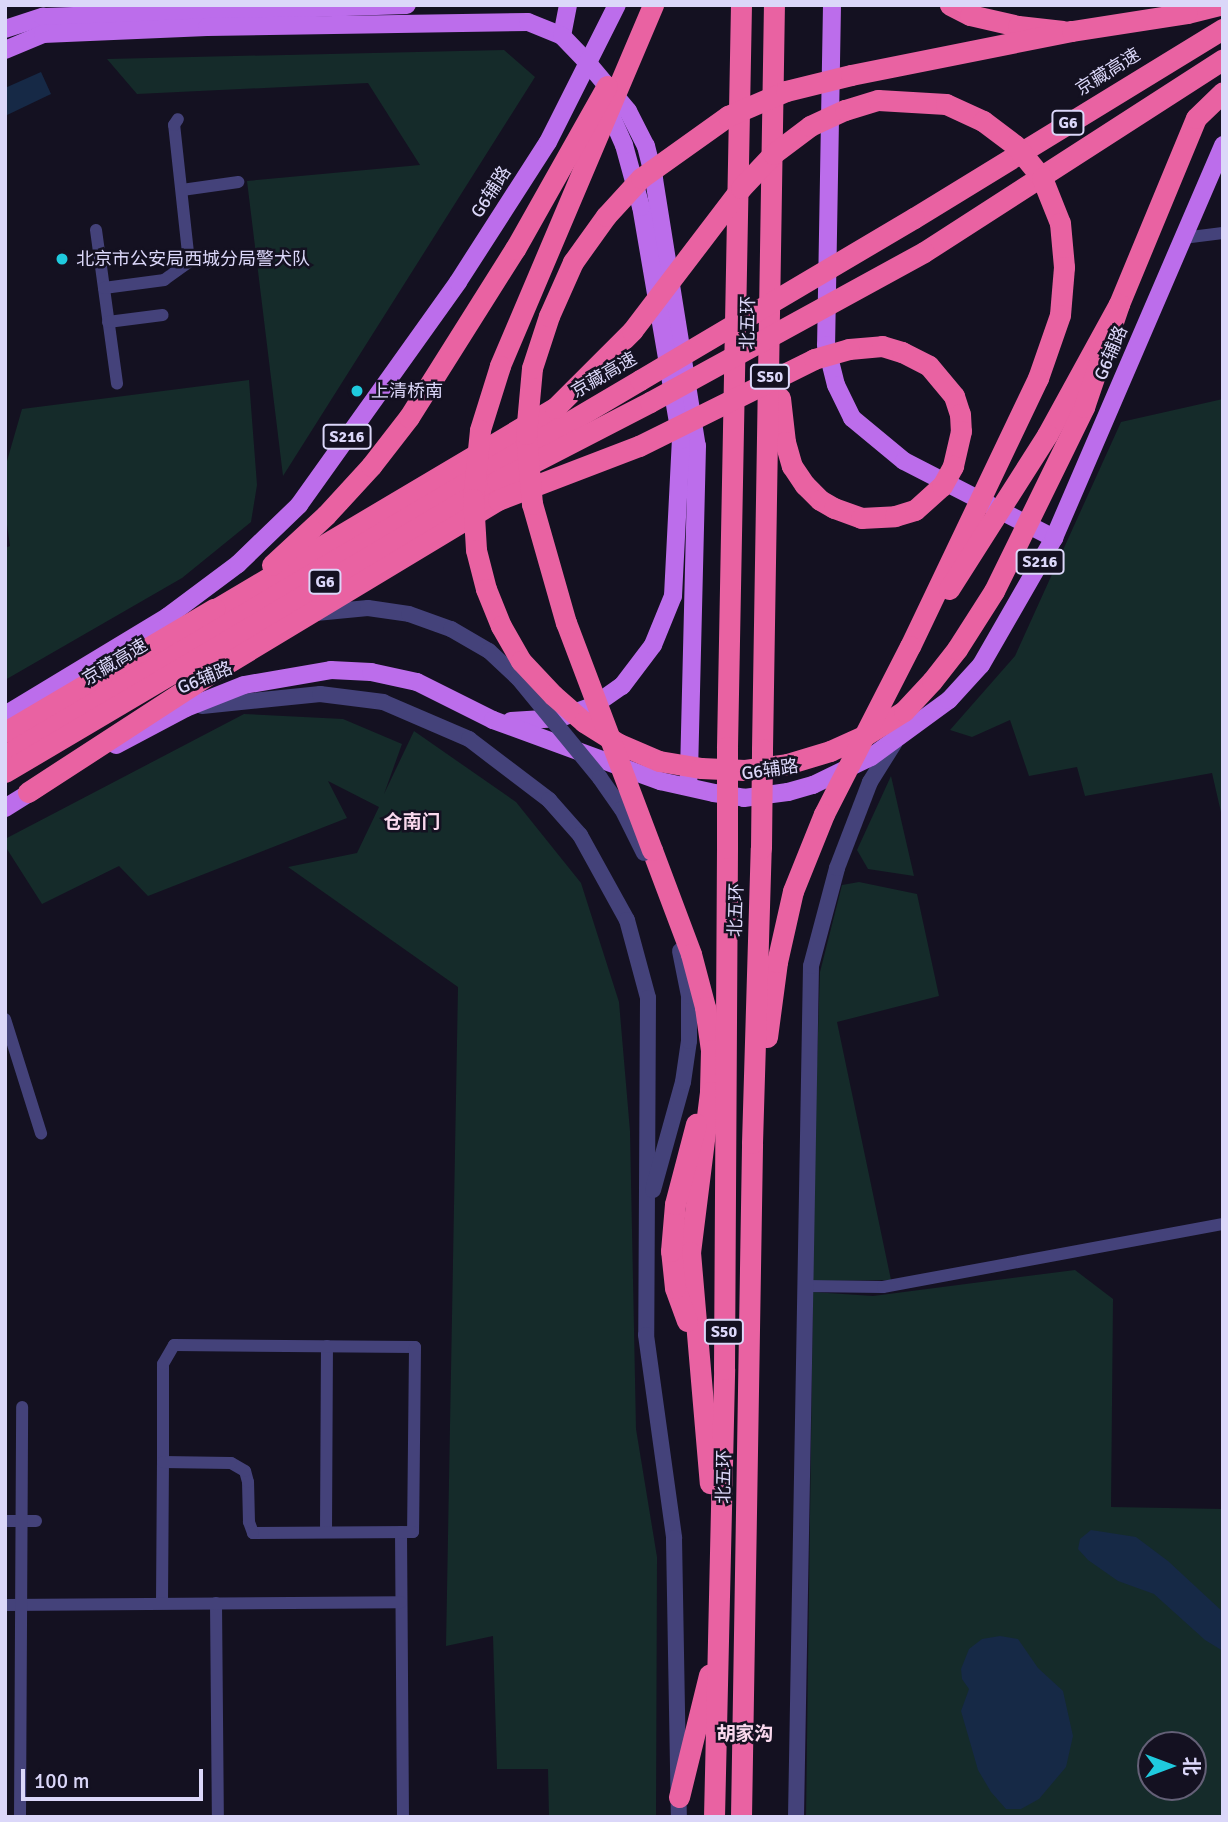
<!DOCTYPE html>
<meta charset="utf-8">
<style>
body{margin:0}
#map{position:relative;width:1228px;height:1822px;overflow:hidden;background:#141121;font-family:Signika,"Noto Sans SC",sans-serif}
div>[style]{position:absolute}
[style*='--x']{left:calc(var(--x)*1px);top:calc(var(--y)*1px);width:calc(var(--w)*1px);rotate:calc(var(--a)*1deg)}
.green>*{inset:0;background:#152b2a}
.water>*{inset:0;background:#162946}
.minor>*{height:12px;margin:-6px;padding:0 6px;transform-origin:6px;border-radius:6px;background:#44427a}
.tertiary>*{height:16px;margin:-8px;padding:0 8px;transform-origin:8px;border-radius:8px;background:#44427a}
.primary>*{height:18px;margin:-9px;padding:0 9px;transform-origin:9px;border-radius:9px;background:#bc6deb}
.motorway>*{height:21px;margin:-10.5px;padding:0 10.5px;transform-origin:10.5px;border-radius:10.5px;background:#e962a2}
.tertiary-bridge>*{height:16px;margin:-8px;padding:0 8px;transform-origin:8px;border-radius:8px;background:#44427a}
.motorway-bridge>*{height:21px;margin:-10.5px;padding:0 10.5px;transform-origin:10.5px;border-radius:10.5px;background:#e962a2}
.dots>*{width:19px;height:19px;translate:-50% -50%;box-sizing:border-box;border:4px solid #141121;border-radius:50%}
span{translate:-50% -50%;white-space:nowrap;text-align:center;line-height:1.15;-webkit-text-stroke:5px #141121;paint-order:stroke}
.shield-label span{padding:2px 5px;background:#141121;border:2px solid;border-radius:5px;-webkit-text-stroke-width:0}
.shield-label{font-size:16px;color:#dbd7f9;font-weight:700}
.street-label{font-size:18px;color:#dbd7f9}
.poi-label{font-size:18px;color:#dbd7f9}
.left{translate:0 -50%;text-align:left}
.neighbourhood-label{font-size:19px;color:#fad9ee;font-weight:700}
.frame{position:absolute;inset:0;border:7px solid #dbd7f9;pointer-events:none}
.north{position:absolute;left:1137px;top:1731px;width:70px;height:70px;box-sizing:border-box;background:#141121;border:2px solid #646077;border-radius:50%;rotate:90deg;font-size:19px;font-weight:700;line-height:28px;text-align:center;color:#dbd7f9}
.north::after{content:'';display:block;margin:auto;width:24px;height:32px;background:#1fcade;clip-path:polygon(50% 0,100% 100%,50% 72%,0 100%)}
.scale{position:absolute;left:21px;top:1769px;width:182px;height:32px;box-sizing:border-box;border:4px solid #dbd7f9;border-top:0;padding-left:9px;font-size:21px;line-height:24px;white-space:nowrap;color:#dbd7f9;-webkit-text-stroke:5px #141121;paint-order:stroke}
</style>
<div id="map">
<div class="green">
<div style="clip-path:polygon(504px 50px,535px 77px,283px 476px,247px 181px,420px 165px,368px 83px,137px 94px,107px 59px)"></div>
<div style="clip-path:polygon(249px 380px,257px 485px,251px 522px,182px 578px,5px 680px,5px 548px,10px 546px,5px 511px,5px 468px,22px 409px)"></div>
<div style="clip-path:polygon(1223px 399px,1223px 821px,1212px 773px,1085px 796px,1077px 767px,1029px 776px,1010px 720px,972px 737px,950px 730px,1015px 656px,1121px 422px)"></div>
<div style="clip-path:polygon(244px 714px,343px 719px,402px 744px,384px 794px,414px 731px,516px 802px,581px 883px,619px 1002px,630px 1131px,636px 1429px,657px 1557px,656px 1817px,549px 1817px,548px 1769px,497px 1769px,493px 1636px,446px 1646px,458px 987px,288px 867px,357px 853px,379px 807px,328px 781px,347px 818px,148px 896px,119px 866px,42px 904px,5px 846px,5px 839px)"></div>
<div style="clip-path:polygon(891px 776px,914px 876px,868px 869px,857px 850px)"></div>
<div style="clip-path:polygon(859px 882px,917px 894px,939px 996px,837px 1022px,891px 1280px,815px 1281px,810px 1278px,820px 972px,842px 885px)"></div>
<div style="clip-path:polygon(evenodd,1075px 1270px,1113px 1299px,1111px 1507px,1223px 1509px,1223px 1817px,806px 1817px,813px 1292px,873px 1296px,1075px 1270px,1151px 1745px,1193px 1745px,1193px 1787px,1151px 1787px,1151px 1745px)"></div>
</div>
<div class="water">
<div style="clip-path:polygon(41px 72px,51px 94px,5px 116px,5px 88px)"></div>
<div style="clip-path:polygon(1091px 1530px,1136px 1537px,1168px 1561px,1223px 1612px,1223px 1651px,1205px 1640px,1154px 1594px,1118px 1581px,1088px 1560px,1078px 1549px,1080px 1539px)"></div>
<div style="clip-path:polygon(1000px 1636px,1018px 1639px,1038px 1668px,1063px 1691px,1073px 1736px,1066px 1767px,1039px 1799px,1021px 1809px,1006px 1809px,991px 1792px,978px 1770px,961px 1711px,969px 1689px,962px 1679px,961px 1669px,969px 1649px,982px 1639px)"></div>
</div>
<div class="minor">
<div style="--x:182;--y:190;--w:57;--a:-8.1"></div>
<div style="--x:96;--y:230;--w:155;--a:82.2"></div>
<div style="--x:1183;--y:238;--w:40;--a:-7.1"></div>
<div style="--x:104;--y:288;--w:61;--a:-7.6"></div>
<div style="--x:164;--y:280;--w:31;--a:-36"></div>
<div style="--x:189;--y:262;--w:138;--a:-96.2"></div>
<div style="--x:174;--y:125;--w:7;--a:-56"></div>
<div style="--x:108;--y:322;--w:55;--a:-7.3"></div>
<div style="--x:5;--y:1019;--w:120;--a:72.5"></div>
<div style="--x:805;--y:1286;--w:78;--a:0.7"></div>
<div style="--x:883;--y:1287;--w:346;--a:-10.5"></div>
<div style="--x:5;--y:1521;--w:31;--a:0"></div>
<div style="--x:326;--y:1532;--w:186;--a:-89.7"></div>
<div style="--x:401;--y:1532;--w:285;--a:89.6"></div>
<div style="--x:162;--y:1603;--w:141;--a:-89.6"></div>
<div style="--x:163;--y:1462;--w:98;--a:-90"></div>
<div style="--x:163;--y:1364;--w:22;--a:-60"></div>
<div style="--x:174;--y:1345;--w:241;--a:0.5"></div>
<div style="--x:415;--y:1347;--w:185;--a:90.6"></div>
<div style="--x:413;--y:1532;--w:160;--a:179.6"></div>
<div style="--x:253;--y:1533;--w:12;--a:-110"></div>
<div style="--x:249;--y:1522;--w:40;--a:-91.4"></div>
<div style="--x:248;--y:1482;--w:11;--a:-105"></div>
<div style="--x:245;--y:1471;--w:16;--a:-150"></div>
<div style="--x:231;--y:1463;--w:68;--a:-179.2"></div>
<div style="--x:216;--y:1603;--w:214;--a:89.5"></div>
<div style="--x:5;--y:1605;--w:396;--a:-0.4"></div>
<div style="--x:20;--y:1817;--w:410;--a:-89.7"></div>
</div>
<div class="tertiary">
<div style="--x:316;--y:613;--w:52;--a:-5.5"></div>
<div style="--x:368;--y:608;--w:41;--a:8.3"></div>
<div style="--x:409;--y:614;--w:45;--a:19.7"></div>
<div style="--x:451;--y:629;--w:44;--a:30.1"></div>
<div style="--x:202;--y:706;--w:119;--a:-5.8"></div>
<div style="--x:320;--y:694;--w:64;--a:7.2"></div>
<div style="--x:383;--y:702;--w:94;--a:23.3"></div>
<div style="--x:469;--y:739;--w:101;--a:37.3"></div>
<div style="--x:549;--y:800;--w:47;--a:48.5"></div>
<div style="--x:580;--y:835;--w:97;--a:61.1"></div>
<div style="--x:627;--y:920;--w:81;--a:74.9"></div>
<div style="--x:648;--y:998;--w:337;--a:90.3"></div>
<div style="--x:646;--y:1335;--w:205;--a:82.1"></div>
<div style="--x:674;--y:1538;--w:279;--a:89"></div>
<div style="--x:653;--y:1190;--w:112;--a:-74.5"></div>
<div style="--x:683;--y:1082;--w:41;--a:-81.7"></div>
<div style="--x:689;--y:1041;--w:45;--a:-90"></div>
<div style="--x:689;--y:996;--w:46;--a:-101.3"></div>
<div style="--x:796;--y:1817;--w:851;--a:-88.99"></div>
<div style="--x:811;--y:966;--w:101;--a:-75.1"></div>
<div style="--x:837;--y:868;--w:92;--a:-69"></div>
<div style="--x:870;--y:782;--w:47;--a:-58"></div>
</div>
<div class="primary">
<div style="--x:832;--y:5;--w:340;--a:91"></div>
<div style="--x:826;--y:345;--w:41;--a:76"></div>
<div style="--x:836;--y:385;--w:37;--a:64"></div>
<div style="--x:852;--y:418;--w:67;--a:39.6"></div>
<div style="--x:904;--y:461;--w:169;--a:27.2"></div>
<div style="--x:5;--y:29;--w:40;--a:-18"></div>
<div style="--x:43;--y:17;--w:364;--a:-1.9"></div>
<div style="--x:562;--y:36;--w:32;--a:-79"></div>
<div style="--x:5;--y:50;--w:41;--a:-22.8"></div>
<div style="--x:43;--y:34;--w:164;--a:-2.4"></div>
<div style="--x:207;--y:27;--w:321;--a:-0.9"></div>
<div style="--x:528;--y:22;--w:37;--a:22"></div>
<div style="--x:562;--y:36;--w:36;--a:46"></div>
<div style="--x:587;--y:62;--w:64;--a:50.1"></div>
<div style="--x:628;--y:111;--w:39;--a:63"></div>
<div style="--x:646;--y:146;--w:34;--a:76"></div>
<div style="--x:654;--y:179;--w:270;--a:80.9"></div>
<div style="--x:697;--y:446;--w:331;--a:91.4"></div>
<div style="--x:5;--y:715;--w:189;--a:-31.2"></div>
<div style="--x:167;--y:617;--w:89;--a:-36.7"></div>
<div style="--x:238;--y:564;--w:85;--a:-44"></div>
<div style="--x:299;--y:505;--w:274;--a:-54.5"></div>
<div style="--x:458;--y:282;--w:166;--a:-57.3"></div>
<div style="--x:548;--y:142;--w:153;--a:-63.3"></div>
<div style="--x:511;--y:721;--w:49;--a:-3.5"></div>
<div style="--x:560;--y:718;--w:35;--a:-20"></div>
<div style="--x:593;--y:706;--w:35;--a:-35"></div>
<div style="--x:622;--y:686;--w:51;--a:-52.9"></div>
<div style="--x:653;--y:645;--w:53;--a:-67.8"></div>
<div style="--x:673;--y:596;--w:156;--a:-87.1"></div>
<div style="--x:681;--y:440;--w:236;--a:-99.7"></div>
<div style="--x:641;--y:207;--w:64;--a:-105.3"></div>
<div style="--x:624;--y:145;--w:47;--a:-113.8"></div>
<div style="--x:116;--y:745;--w:79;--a:-27.9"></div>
<div style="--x:186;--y:708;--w:62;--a:-21.6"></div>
<div style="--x:244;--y:685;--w:88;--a:-9.8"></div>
<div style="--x:331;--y:670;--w:40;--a:2.9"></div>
<div style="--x:371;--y:672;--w:47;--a:12.3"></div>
<div style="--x:417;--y:682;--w:85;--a:26.6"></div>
<div style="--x:493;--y:720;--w:178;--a:20.1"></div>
<div style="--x:660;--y:781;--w:55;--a:12.5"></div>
<div style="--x:714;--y:793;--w:30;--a:9"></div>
<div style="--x:744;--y:798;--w:44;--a:-7.8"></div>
<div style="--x:788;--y:792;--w:26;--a:-16"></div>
<div style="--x:813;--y:785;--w:64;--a:-25.8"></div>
<div style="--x:871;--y:757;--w:97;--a:-36.2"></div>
<div style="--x:949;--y:700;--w:47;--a:-47.6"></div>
<div style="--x:981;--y:665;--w:146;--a:-60.1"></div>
<div style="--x:1054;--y:538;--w:428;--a:-66.7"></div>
<div style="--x:5;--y:808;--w:40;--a:-32"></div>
</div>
<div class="motorway">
<div style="--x:950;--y:5;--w:22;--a:27"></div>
<div style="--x:970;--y:15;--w:49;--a:12.9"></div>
<div style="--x:1018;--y:26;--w:45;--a:6.3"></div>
<div style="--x:1187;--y:13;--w:32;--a:-14"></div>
<div style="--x:914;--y:218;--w:362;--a:-31.5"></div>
<div style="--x:924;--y:252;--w:356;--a:-32.8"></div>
<div style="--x:849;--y:349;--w:33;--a:-5"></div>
<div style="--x:882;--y:346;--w:21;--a:17"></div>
<div style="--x:902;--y:352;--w:30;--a:27"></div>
<div style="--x:929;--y:366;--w:39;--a:50"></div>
<div style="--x:954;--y:396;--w:19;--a:72"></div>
<div style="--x:960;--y:414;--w:17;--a:87"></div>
<div style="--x:961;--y:431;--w:36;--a:103"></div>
<div style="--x:780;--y:398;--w:44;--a:83.5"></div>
<div style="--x:785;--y:442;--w:25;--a:74"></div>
<div style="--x:792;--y:466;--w:23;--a:56"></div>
<div style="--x:805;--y:485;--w:21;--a:45"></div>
<div style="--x:820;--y:500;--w:16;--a:30"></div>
<div style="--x:834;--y:508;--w:29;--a:20"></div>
<div style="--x:861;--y:518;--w:34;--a:-3"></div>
<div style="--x:895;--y:516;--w:21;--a:-17"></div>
<div style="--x:915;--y:510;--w:36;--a:-42"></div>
<div style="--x:1047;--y:435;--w:149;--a:-61.2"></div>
<div style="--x:1119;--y:304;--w:201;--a:-67.5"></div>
<div style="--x:1196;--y:118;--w:37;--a:-44"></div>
<div style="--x:204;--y:616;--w:408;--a:-30.7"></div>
<div style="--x:5;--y:732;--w:243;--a:-30.5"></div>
<div style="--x:727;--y:747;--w:742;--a:-88.92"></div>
<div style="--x:762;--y:749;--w:744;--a:-89.08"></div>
<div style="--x:5;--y:755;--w:737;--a:-30.56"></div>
<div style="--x:5;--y:772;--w:572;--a:-30.6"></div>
<div style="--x:497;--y:481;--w:172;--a:-27.3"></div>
<div style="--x:28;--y:792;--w:218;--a:-33"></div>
<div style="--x:211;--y:673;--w:335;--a:-31.1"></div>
<div style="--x:498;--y:500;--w:151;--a:-21"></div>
<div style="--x:652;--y:850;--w:111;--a:69.4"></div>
<div style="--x:691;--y:954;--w:55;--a:75.2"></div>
<div style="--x:705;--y:1007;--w:43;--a:82.1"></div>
<div style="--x:711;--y:1050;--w:42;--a:91.4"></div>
<div style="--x:710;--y:1092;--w:161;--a:97.1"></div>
<div style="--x:690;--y:1252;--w:232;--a:85.1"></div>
<div style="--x:767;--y:1037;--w:76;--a:-82.4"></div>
<div style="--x:777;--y:962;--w:73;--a:-77.3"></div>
<div style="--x:687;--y:1321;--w:35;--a:-110"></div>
<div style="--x:675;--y:1288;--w:37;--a:-96"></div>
<div style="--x:671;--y:1251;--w:47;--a:-85.1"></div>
<div style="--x:675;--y:1204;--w:83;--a:-75.3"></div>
<div style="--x:679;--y:1797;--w:126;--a:-76.2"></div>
<div style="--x:714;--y:1817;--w:448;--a:-88.7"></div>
<div style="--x:724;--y:1369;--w:521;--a:-89.67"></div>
<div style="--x:741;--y:1817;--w:674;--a:-89.06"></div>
<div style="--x:752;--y:1143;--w:295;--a:-88.3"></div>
</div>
<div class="tertiary-bridge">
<div style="--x:489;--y:651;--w:40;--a:43"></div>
<div style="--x:518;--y:678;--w:129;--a:50.6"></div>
<div style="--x:600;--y:778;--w:38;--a:55"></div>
<div style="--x:622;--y:809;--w:49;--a:63.4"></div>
</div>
<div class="motorway-bridge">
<div style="--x:653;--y:5;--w:392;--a:113"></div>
<div style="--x:500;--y:366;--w:67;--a:107.4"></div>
<div style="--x:480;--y:430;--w:69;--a:95.8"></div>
<div style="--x:473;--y:499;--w:51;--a:86.6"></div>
<div style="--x:476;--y:550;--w:40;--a:75.6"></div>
<div style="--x:486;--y:589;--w:40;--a:68"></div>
<div style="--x:501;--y:626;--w:40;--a:60.3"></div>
<div style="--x:521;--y:661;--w:47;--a:46.7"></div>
<div style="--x:553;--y:695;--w:41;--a:41.1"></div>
<div style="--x:584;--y:722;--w:41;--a:32.2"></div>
<div style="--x:619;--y:744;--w:43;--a:23"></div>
<div style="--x:659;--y:761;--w:43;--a:9.5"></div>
<div style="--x:701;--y:768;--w:44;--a:2.6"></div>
<div style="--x:745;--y:770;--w:42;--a:-8.1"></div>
<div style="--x:787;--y:764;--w:45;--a:-16.8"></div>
<div style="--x:830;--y:751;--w:37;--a:-24"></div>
<div style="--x:864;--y:736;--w:47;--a:-32"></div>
<div style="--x:904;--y:711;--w:41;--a:-47"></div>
<div style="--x:932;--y:681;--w:41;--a:-52"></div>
<div style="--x:957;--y:649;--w:69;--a:-57.5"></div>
<div style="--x:994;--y:591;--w:205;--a:-63.9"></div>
<div style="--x:1084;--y:407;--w:109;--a:-71.2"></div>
<div style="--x:640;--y:380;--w:318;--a:-30.6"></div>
<div style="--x:650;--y:402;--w:312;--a:-28.7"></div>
<div style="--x:555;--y:408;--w:109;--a:-45"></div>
<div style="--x:632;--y:331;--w:180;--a:-52.7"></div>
<div style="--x:741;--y:188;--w:47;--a:-46.7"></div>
<div style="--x:773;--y:154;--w:46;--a:-37.1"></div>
<div style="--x:810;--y:126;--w:38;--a:-25"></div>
<div style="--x:845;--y:110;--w:34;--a:-17"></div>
<div style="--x:878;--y:100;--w:68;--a:3.4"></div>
<div style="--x:946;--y:104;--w:41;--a:24.7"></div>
<div style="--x:983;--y:121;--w:40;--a:37"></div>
<div style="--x:1015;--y:145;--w:43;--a:50.7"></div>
<div style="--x:1042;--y:178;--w:48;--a:68.2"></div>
<div style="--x:1060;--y:223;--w:44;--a:84.8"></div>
<div style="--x:1064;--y:267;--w:48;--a:94.8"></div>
<div style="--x:1060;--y:315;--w:67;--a:109.2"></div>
<div style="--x:1038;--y:378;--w:297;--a:115.5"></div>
<div style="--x:910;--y:646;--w:189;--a:117.1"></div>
<div style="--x:824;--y:814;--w:83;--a:111.9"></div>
<div style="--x:639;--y:446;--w:195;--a:-26.4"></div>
<div style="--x:814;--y:359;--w:36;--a:-16"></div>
<div style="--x:942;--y:486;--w:23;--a:-61"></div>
<div style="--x:272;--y:565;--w:74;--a:-42.8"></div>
<div style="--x:326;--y:515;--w:67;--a:-47.4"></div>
<div style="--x:371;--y:466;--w:62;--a:-52.2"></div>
<div style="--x:409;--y:417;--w:199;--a:-57.8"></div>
<div style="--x:515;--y:249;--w:187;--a:-60.6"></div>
<div style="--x:949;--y:589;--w:183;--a:-57.5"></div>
<div style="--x:727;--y:848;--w:101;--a:-90"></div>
<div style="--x:761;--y:848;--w:99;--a:-89.4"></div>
<div style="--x:652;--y:850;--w:243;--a:-110.7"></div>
<div style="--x:566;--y:623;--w:124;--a:-105.9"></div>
<div style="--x:532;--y:504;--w:70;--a:-94.9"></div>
<div style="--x:526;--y:434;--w:66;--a:-84.8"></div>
<div style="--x:532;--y:368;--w:55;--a:-71.9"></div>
<div style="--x:549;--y:316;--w:59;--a:-66"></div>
<div style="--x:573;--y:262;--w:57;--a:-54.3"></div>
<div style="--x:606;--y:216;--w:52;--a:-47.4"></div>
<div style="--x:641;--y:178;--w:107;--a:-35.5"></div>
<div style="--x:728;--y:116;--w:63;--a:-23.3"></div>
<div style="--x:786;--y:91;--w:67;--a:-13.8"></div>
<div style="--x:851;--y:75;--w:225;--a:-11.3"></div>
<div style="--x:1072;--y:31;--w:116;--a:-8.9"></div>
</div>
<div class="dots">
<div style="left:62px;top:259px;background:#1fcade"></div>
<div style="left:357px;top:391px;background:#1fcade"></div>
</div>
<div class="shield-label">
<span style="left:1068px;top:123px">G6</span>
<span style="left:770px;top:377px">S50</span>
<span style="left:347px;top:437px">S216</span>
<span style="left:1040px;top:562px">S216</span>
<span style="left:325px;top:582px">G6</span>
<span style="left:724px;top:1332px">S50</span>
</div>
<div class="street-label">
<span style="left:1108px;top:72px;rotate:-32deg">京藏高速</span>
<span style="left:491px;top:192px;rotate:-57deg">G6辅路</span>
<span style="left:748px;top:323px;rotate:-89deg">北五环</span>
<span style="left:1111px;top:353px;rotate:-67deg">G6辅路</span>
<span style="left:604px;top:375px;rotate:-30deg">京藏高速</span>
<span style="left:115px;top:662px;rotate:-31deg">京藏高速</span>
<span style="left:205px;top:678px;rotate:-22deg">G6辅路</span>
<span style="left:770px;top:770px;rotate:-8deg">G6辅路</span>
<span style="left:736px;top:910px;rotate:-88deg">北五环</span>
<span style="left:724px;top:1477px;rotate:-89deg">北五环</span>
</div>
<div class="poi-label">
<span class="left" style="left:76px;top:259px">北京市公安局西城分局警犬队</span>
<span class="left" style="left:371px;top:391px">上清桥南</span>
</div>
<div class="neighbourhood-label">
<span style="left:412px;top:823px">仓南门</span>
<span style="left:745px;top:1735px">胡家沟</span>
</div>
<div class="frame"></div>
<div class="north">北</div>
<div class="scale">100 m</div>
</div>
